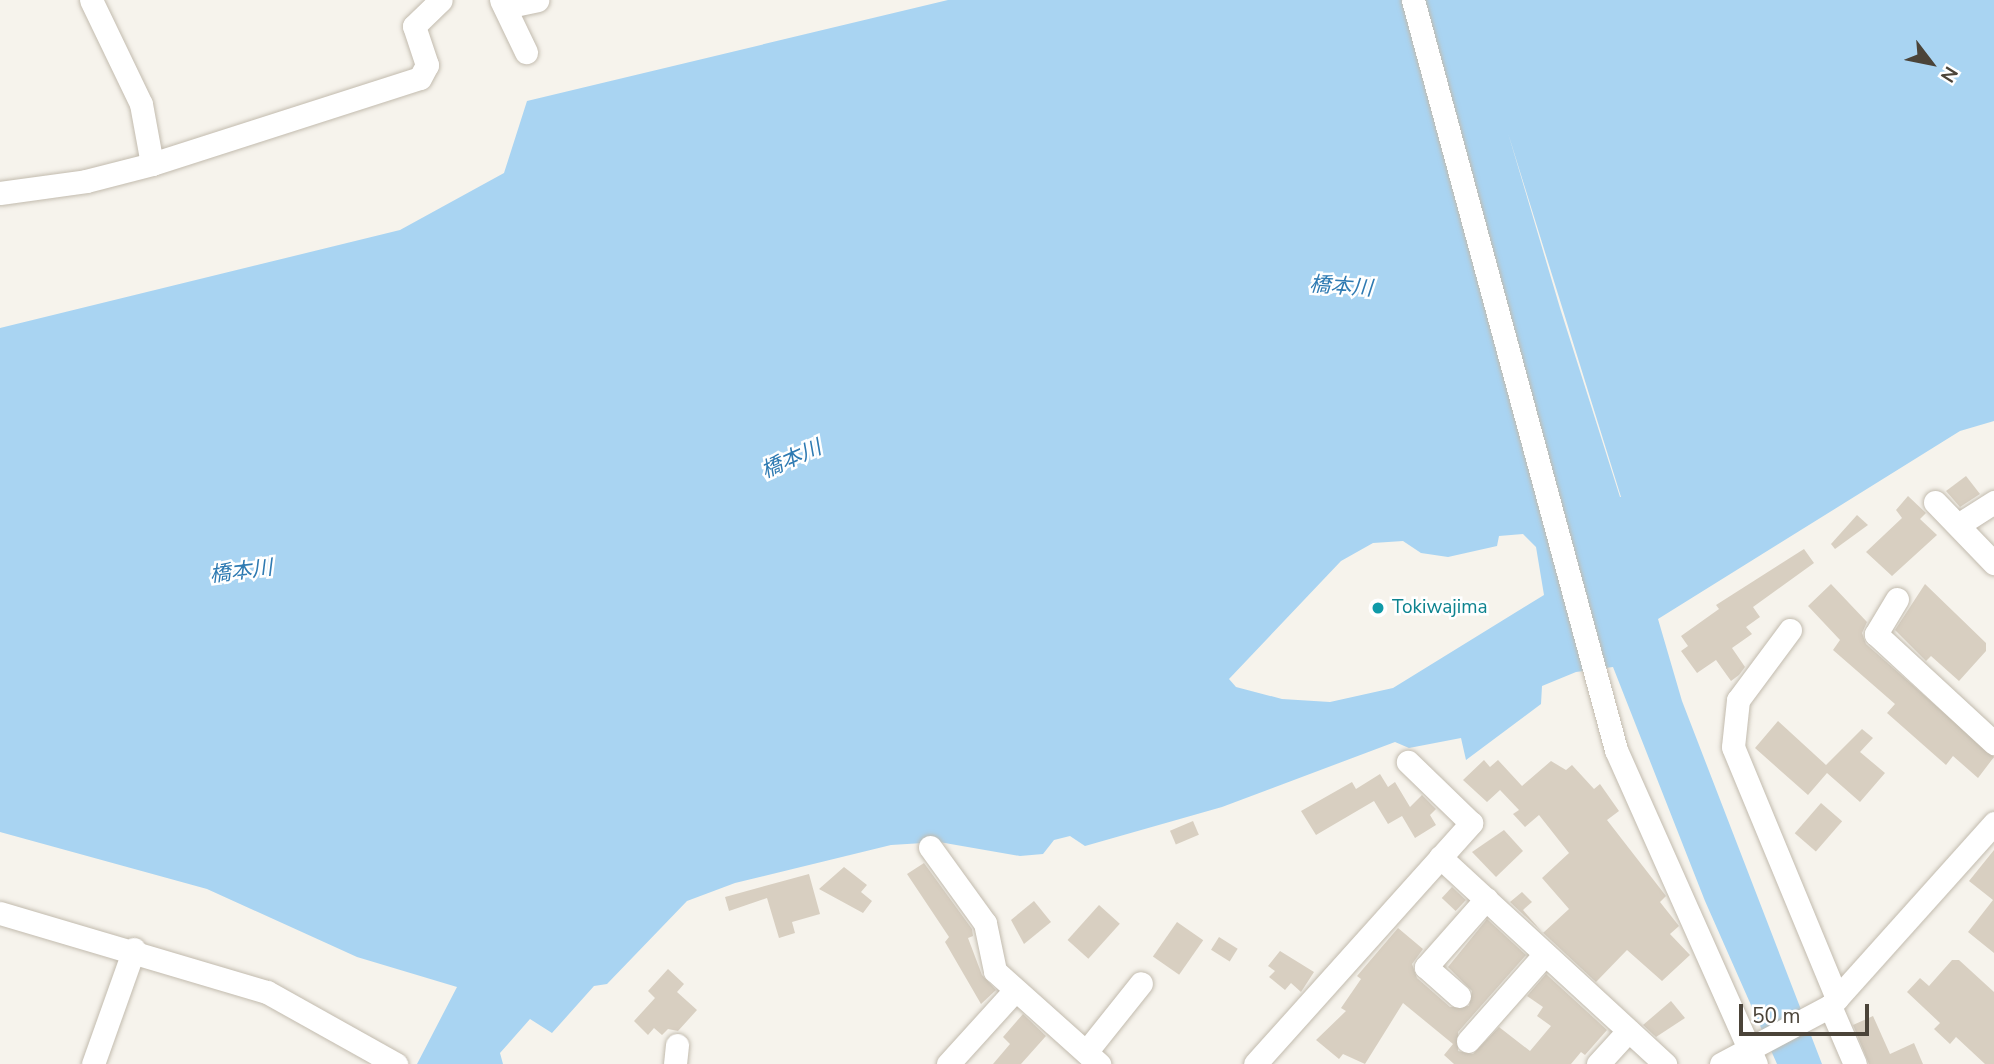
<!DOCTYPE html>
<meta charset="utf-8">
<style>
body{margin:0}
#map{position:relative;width:1994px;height:1064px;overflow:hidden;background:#f6f3ec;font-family:"Nunito Sans","Noto Sans JP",sans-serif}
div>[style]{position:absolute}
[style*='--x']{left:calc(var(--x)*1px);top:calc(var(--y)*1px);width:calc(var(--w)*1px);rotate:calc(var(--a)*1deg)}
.water>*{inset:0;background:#a9d4f2}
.building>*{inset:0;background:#d8cfc1;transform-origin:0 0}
.roads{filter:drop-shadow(0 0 2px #c2bbae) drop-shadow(0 0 2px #c2bbae)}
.minor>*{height:23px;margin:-11.5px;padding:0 11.5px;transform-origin:11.5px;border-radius:11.5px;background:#fff}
.dots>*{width:19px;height:19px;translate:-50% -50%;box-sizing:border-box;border:4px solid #fff;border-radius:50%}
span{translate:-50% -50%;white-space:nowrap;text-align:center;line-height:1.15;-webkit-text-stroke:5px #fff;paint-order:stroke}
.culture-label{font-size:19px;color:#0d838f}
.left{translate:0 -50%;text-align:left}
.water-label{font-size:21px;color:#2e7ab2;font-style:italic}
.north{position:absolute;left:1896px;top:28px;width:70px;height:70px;-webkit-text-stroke:5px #fff;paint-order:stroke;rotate:122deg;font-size:19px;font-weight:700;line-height:28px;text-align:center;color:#4b4439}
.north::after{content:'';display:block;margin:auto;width:24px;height:32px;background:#4b4439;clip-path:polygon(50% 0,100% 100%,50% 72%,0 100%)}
.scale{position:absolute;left:1739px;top:1004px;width:130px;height:32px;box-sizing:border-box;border:4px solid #4b4439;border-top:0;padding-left:9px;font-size:21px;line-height:24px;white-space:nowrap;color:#4b4439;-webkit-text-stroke:5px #fff;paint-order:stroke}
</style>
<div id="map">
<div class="water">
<div style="clip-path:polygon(evenodd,948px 0,1994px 0,1994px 421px,1960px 431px,1658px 619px,1682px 701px,1822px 1064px,1777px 1064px,1705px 901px,1613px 667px,1576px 672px,1542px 686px,1541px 704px,1466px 760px,1461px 738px,1409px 748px,1395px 742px,1222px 807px,1085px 846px,1070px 836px,1054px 840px,1043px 854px,1020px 856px,939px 842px,891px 845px,735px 883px,687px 901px,607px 984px,594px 986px,552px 1033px,530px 1019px,500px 1053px,503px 1064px,417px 1064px,457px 987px,357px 957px,207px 889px,0 832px,0 328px,400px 230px,504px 173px,527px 101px,948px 0,1508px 133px,1621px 497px,1620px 497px,1560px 308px,1508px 133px,948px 0,1523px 534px,1536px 547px,1544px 595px,1393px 688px,1330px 702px,1282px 699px,1236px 687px,1229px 679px,1341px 561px,1373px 543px,1403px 541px,1421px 553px,1448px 557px,1497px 546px,1499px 536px,1523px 534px)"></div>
</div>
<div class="building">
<div style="clip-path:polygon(1966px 476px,1980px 494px,1960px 507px,1946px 491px)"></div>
<div style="clip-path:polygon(1908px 496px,1926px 513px,1920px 519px,1937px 535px,1892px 576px,1866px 552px,1902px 518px,1896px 510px)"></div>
<div style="clip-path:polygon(1857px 515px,1868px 525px,1835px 549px,1831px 544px)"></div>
<div style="clip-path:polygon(1804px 549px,1814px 563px,1753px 607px,1760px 617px,1746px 627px,1752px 634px,1732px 648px,1745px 667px,1739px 675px,1731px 681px,1716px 660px,1697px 673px,1681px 651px,1688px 646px,1681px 636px,1719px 609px,1716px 605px)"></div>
<div style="clip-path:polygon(1831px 584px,1867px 622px,1862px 633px,1866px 644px,1994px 757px,1978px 778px,1953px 756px,1946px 765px,1887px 713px,1895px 704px,1833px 650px,1840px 640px,1808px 606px)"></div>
<div style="clip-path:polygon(1925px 584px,1986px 643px,1986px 651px,1959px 681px,1931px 656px,1926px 661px,1895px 630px)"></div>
<div style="clip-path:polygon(1778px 721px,1826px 765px,1862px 729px,1873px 738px,1860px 752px,1885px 773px,1860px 802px,1827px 773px,1808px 795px,1755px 748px)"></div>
<div style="clip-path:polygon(1484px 760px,1490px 767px,1498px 760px,1522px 786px,1551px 761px,1566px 770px,1572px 765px,1594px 789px,1600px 784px,1619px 811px,1607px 820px,1666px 896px,1660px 902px,1679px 926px,1670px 934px,1690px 955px,1662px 981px,1627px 950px,1596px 982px,1510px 902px,1522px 892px,1532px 902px,1523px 910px,1543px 933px,1569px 909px,1542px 878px,1569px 853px,1539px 815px,1525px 827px,1513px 814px,1519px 810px,1500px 790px,1487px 802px,1463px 780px)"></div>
<div style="clip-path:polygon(1380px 774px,1388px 787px,1395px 782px,1410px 807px,1422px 795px,1436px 809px,1430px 815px,1436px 825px,1415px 838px,1402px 816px,1388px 824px,1374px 801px,1316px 835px,1301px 811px,1352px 782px,1356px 789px)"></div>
<div style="left:1821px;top:803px;width:28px;height:40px;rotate:41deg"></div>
<div style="left:1193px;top:821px;width:15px;height:25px;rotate:67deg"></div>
<div style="clip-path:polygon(1504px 830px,1523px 851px,1496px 877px,1472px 852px)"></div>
<div style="clip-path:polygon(1994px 850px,1994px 953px,1968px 932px,1993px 900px,1969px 881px)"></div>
<div style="clip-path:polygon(924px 863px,972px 929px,973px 936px,968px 938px,982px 975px,996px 990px,981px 1004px,945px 942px,949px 937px,907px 874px)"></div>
<div style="clip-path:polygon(844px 867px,867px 885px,861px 892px,872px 901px,863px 913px,819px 889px)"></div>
<div style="clip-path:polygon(809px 874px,820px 914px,792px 922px,795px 933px,779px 938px,767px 898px,729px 911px,725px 897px)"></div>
<div style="left:1452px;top:887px;width:19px;height:15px;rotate:43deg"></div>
<div style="clip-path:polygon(1034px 901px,1051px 922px,1024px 944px,1011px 920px)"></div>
<div style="left:1099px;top:905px;width:28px;height:47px;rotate:42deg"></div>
<div style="clip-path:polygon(1487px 919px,1526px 955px,1458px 1032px,1458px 1051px,1473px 1054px,1499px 1027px,1530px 1051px,1551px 1026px,1537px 1016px,1543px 1007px,1527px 996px,1546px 974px,1607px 1030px,1585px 1055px,1581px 1052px,1571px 1064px,1454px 1064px,1444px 1055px,1453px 1044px,1403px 1003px,1365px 1064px,1343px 1054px,1339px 1059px,1316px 1040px,1346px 1011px,1341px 1008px,1361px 979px,1357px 976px,1398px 928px,1423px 949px,1412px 964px,1417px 978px,1450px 1007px,1469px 1006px,1472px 991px,1448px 967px)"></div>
<div style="left:1177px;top:922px;width:32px;height:42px;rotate:35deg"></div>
<div style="left:1219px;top:937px;width:22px;height:15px;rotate:32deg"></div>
<div style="clip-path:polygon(1280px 951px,1314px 972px,1301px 992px,1291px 983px,1285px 990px,1269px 977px,1275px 971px,1268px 966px)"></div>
<div style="clip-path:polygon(1952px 960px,1959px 960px,1994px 992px,1994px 1064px,1985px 1064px,1956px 1037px,1950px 1044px,1934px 1029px,1940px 1023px,1907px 992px,1920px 978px,1929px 986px)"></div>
<div style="clip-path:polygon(668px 969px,684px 984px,677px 992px,697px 1010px,678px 1031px,668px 1029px,662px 1035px,654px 1028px,648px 1035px,634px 1021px,655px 998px,648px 991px)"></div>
<div style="clip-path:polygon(1671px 1001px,1685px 1018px,1656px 1037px,1643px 1025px)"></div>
<div style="clip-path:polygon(1023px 1014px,1046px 1036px,1021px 1064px,993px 1064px,1010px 1044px,1003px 1037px)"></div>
<div style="clip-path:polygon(1873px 1016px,1890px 1054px,1914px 1043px,1923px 1064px,1869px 1064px,1853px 1025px)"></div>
</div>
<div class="roads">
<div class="minor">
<div style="--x:91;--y:0;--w:115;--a:64.3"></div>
<div style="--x:141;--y:104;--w:61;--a:79.6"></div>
<div style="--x:152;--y:164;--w:281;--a:-17.8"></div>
<div style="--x:420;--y:78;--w:15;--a:-62"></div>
<div style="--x:427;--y:65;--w:41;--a:-108.4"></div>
<div style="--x:414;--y:26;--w:37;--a:-44"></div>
<div style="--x:501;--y:0;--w:58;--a:64.3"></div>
<div style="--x:1413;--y:0;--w:777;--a:74.85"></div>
<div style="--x:1616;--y:750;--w:344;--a:66"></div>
<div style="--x:505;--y:7;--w:33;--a:-12"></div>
<div style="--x:0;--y:193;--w:87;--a:-7.9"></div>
<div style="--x:86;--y:181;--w:68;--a:-14.4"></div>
<div style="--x:1935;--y:502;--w:85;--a:46"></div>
<div style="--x:1958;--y:525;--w:43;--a:-32.6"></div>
<div style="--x:1897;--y:599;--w:41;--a:121"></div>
<div style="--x:1876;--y:634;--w:161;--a:42.7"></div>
<div style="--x:1790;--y:630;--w:87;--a:126.6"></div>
<div style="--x:1738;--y:700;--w:47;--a:96.1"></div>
<div style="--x:1733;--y:747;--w:272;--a:67.5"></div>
<div style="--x:930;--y:847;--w:94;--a:54.1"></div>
<div style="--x:985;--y:923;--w:49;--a:78.2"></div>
<div style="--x:995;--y:971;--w:140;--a:41.8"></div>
<div style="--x:1440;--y:857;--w:306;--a:42.6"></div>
<div style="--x:0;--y:913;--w:278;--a:16.5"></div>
<div style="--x:267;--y:992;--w:148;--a:29.2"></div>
<div style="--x:1459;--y:996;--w:44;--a:-138.7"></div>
<div style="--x:1426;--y:967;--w:91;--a:-48.6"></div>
<div style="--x:1830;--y:1006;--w:63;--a:66.7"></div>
<div style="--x:1468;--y:1041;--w:116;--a:-48.5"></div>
<div style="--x:1086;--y:1052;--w:88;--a:-51.4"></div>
<div style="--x:93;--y:1064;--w:122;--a:-70.4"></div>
<div style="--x:675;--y:1064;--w:19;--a:-84"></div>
<div style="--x:948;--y:1064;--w:100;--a:-47.8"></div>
<div style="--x:1255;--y:1064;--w:324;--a:-48.1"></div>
<div style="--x:1471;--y:823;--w:88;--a:-135.9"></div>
<div style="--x:1598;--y:1064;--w:45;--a:-47.7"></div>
<div style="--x:1721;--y:1064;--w:123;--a:-28"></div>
<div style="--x:1830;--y:1006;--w:246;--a:-48.1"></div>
</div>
</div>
<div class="dots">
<div style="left:1378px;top:608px;background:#0f9aa8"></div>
</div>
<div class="culture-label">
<span class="left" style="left:1392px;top:608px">Tokiwajima</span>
</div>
<div class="water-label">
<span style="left:1341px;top:286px;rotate:4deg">橋本川</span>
<span style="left:791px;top:459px;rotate:-24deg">橋本川</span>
<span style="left:241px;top:571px;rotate:-7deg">橋本川</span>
</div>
<div class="north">N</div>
<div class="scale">50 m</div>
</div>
